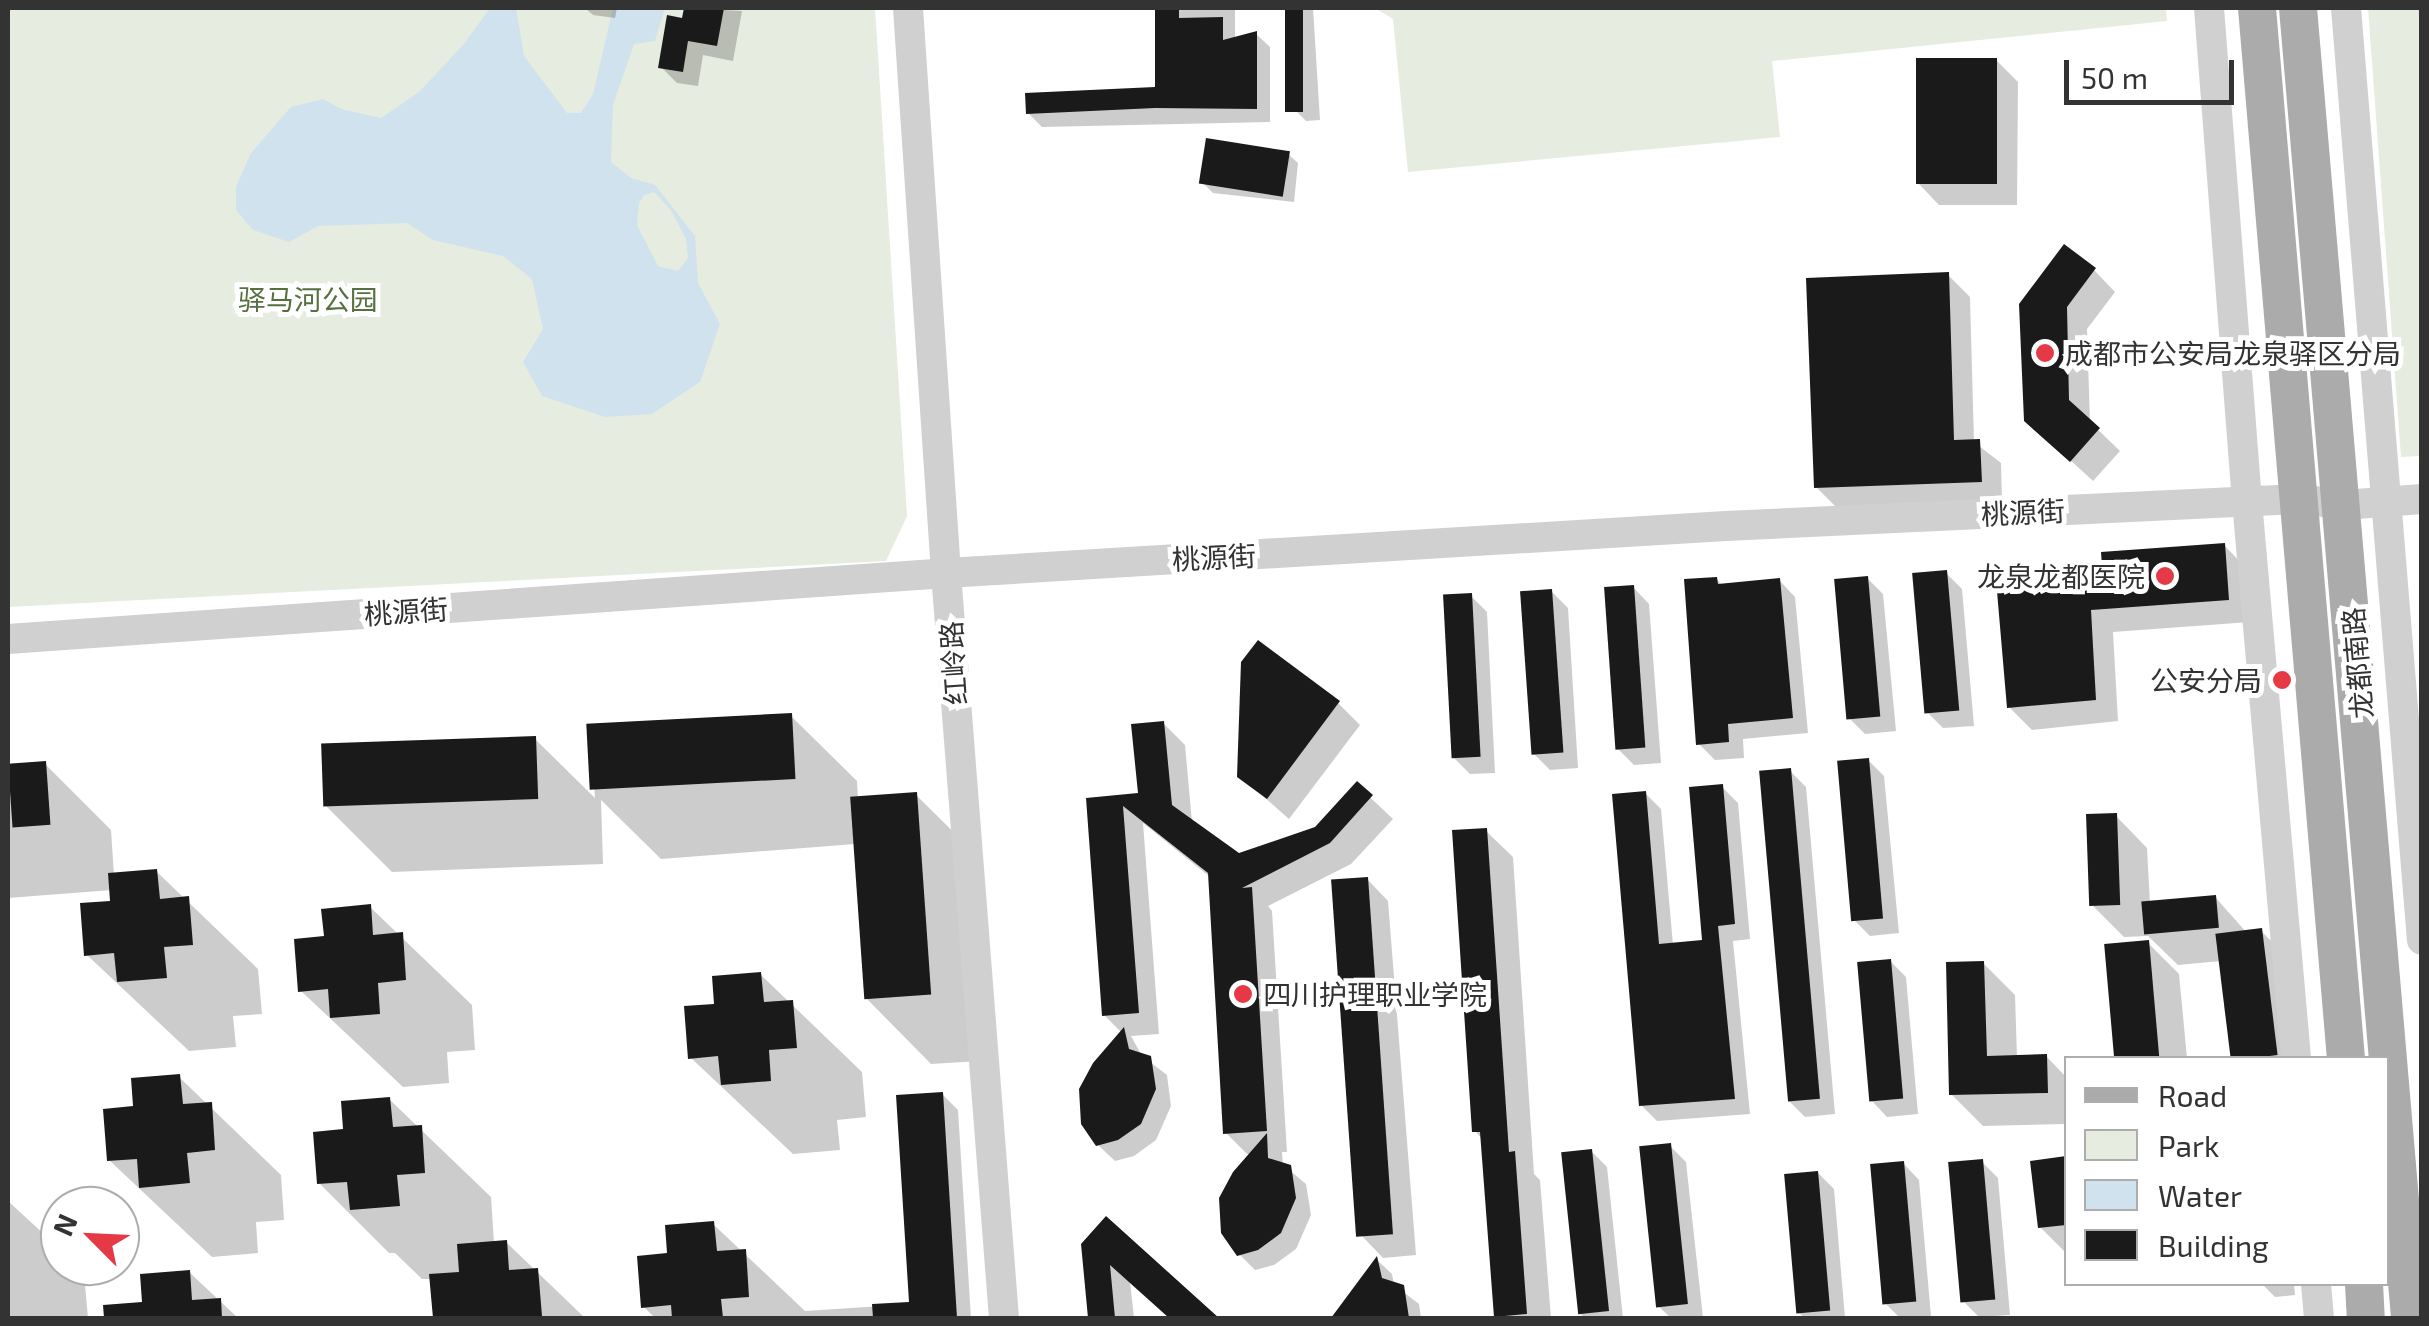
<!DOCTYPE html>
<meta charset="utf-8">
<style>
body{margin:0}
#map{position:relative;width:2429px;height:1326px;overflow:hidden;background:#fff;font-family:"Exo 2","Noto Sans SC",sans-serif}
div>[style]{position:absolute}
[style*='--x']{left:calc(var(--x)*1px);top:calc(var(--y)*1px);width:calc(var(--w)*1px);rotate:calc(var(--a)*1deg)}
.green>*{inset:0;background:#e6ecdf}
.water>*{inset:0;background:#cfe2ee}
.shadow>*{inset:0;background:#0003}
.building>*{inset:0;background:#1a1a1a;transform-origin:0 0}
.tertiary>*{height:30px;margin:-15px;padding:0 15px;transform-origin:15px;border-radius:15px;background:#d0d0d0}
.primary>*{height:38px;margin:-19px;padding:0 19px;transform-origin:19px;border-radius:19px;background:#ababab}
.dots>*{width:28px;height:28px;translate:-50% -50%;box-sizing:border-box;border:5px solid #fff;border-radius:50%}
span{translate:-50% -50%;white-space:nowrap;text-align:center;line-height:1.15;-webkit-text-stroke:10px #fff;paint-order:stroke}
.park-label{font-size:28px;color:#56703f}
.poi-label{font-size:28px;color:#333}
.left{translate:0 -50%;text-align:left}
.right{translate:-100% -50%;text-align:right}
.street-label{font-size:28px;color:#333}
.frame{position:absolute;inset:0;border:10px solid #333;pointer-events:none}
.legend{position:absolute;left:2064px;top:1056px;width:325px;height:230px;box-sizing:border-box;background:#fff;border:2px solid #adadad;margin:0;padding:12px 18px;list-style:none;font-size:30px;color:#333}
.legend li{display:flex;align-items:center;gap:20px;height:50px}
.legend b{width:50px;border:2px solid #adadad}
.north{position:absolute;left:40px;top:1186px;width:100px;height:100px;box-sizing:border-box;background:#fff;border:2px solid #adadad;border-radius:50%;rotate:294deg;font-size:28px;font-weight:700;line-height:40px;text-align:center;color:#333}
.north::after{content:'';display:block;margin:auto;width:35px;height:45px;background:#e63946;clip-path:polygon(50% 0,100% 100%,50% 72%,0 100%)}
.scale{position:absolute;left:2064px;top:60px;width:170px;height:45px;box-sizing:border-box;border:5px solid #333;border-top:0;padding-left:12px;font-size:30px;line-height:35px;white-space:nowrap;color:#333;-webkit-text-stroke:8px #fff;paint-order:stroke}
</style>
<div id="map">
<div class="green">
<div style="clip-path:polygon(8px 8px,875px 8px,907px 516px,886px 561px,8px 607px)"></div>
<div style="clip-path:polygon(1375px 8px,2166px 8px,2167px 21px,1772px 61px,1780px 137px,1408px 172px,1393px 19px)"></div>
<div style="clip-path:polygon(2368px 8px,2421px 8px,2421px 456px,2401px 457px)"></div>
</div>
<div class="water">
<div style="clip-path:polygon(evenodd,490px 8px,516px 8px,524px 56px,567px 113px,581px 113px,593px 94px,613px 8px,665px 8px,655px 41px,634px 44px,613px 105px,611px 162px,631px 178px,655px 185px,695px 236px,698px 283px,720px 324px,700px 382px,652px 414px,605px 417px,542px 396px,523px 362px,543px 329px,532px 279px,503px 256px,433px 240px,407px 223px,318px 226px,289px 242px,253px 230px,236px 210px,236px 187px,251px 153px,291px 107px,323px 99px,341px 109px,381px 118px,419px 92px,464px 44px,490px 8px,654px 192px,671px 210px,686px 239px,688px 258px,678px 271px,658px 266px,637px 225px,639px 203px,644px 195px,654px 192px)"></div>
</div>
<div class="shadow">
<div style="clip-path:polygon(585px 8px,617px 8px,615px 18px,593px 15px)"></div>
<div style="clip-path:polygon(687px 8px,742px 11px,733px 61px,703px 55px,698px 86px,677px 83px,661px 67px)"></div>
<div style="clip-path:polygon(1158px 8px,1235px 8px,1235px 39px,1256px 34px,1270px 47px,1270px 122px,1042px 127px,1028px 113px,1157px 89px)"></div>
<div style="clip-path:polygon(1288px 8px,1313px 8px,1320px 120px,1306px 121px,1296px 111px)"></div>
<div style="clip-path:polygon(1996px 60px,2018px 82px,2017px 205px,1939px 205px,1918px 183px)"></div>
<div style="clip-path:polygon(1288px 154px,1298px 163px,1294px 202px,1213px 193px,1203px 183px)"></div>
<div style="clip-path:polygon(2094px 270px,2115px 292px,2087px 329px,2090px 422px,2120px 451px,2093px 481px,2044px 436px,2022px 305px)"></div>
<div style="clip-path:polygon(1948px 275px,1970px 297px,1974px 442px,2001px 463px,2002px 502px,1838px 509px,1816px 487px)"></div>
<div style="clip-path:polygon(2224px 545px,2246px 568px,2250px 622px,2113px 632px,2118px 721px,2032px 730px,2009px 707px,2104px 568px)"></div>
<div style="clip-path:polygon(1946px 573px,1962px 589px,1974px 726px,1943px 728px,1927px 712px)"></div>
<div style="clip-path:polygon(1867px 578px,1883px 594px,1896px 731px,1865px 734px,1849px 718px)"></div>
<div style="clip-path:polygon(1716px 579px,1723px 586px,1779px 580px,1795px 597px,1808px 733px,1743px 739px,1744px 758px,1715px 760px,1699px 744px)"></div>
<div style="clip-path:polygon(1633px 587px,1649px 604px,1661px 763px,1634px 765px,1618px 749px)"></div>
<div style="clip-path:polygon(1552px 592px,1568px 608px,1578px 768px,1550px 770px,1534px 754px)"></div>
<div style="clip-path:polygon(1471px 596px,1487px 612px,1495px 773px,1470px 774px,1454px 758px)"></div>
<div style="clip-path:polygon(1338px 703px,1360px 725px,1289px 819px,1240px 776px)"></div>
<div style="clip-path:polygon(791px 716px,857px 781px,858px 799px,916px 795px,982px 860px,995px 1060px,931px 1064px,866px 998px,855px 844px,661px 859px,601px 800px,603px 864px,392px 872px,326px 806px,535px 739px,595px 798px,590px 731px)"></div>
<div style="clip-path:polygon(1163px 723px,1185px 745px,1192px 822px,1239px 855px,1317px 829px,1357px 785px,1393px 819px,1351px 864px,1268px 906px,1272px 911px,1287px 1152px,1282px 1152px,1283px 1165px,1306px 1184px,1311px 1215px,1296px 1249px,1274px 1265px,1255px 1270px,1239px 1254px,1253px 1154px,1247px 1154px,1226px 1133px,1210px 877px,1143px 823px,1159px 1034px,1131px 1036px,1142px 1056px,1167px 1075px,1171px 1106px,1156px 1140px,1134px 1156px,1115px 1161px,1098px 1145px,1122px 1033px,1104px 1015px,1088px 800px,1141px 796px)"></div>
<div style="clip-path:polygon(1868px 760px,1884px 776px,1899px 933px,1870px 936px,1854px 920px)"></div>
<div style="clip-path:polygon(45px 764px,111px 830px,114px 875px,156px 871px,258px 969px,262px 1014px,233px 1016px,236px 1047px,189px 1051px,87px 955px,113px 903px,112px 890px,8px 898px,8px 766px)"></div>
<div style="clip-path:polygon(1790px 771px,1806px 787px,1835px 1114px,1805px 1117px,1789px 1101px)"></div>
<div style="clip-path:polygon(1722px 787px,1738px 803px,1750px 939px,1733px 941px,1750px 1114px,1657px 1121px,1641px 1105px,1645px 793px,1661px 809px,1673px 945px,1705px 942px)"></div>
<div style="clip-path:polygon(2116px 816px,2147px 848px,2150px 904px,2215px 897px,2247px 933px,2261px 931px,2293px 962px,2304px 1058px,2232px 1058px,2221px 961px,2178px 965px,2148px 936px,2124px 937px,2093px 906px)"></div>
<div style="clip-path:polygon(1486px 831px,1513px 857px,1534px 1174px,1540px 1180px,1551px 1318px,1496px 1316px,1483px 1140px,1475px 1131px)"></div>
<div style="clip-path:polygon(1367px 879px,1388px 901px,1416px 1255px,1383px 1258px,1362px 1236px)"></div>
<div style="clip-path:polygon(370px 907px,472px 1005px,475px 1050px,447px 1052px,449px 1083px,403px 1087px,300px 990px,327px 939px)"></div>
<div style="clip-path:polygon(2148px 943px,2179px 974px,2187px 1058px,2117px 1058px,2107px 946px)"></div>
<div style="clip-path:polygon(1890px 961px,1906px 977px,1918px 1114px,1887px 1117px,1871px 1100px)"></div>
<div style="clip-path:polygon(1983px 963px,2015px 995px,2017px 1057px,2046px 1056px,2066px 1077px,2066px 1124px,1983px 1126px,1951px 1094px)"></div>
<div style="clip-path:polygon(760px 974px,862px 1072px,866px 1117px,837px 1120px,840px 1150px,793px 1154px,691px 1058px)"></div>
<div style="clip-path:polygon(179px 1077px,281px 1175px,284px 1220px,256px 1222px,258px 1253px,212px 1257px,109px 1160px,135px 1109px)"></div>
<div style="clip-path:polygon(942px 1094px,958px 1110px,971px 1318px,655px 1318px,644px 1307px,670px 1255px,713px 1224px,805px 1311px,912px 1304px)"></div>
<div style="clip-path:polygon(389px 1099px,491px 1197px,494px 1243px,506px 1242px,585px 1318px,436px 1318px,432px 1279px,422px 1279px,395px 1253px,389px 1253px,319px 1183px,346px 1131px)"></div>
<div style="clip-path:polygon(1670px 1146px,1686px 1162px,1703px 1318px,1671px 1318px,1658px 1306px)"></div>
<div style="clip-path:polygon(1591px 1151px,1607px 1167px,1623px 1318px,1585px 1318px,1579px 1313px)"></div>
<div style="clip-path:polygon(2065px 1159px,2066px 1160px,2066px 1253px,2040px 1227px)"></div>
<div style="clip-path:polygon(1982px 1162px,1998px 1178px,2010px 1315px,1979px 1317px,1963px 1301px)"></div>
<div style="clip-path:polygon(1903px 1163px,1919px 1180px,1931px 1316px,1900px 1318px,1885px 1303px)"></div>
<div style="clip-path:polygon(1818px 1173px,1834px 1189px,1845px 1318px,1805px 1318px,1799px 1313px)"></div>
<div style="clip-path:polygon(8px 1201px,60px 1249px,60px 1266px,77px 1266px,84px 1273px,88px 1318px,8px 1318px)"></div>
<div style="clip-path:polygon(1106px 1219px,1215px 1318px,1171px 1318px,1130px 1282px,1134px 1318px,1090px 1318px,1083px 1245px)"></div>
<div style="clip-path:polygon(1377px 1260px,1392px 1274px,1394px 1285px,1419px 1304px,1421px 1318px,1334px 1318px)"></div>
<div style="clip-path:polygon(189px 1272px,238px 1318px,116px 1318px,115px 1307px,144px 1304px)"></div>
<div style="clip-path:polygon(2262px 1284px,2294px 1284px,2295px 1295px,2275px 1297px)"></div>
</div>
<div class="building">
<div style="clip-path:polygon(684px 8px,724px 8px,717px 46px,688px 41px,683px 72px,658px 68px,667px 15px,682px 18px)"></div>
<div style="clip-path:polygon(1155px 8px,1179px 8px,1179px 18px,1223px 17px,1223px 40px,1257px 31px,1257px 109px,1155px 108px,1026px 114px,1025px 93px,1155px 87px)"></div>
<div style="left:1285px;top:8px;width:18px;height:104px"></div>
<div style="left:1916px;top:58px;width:81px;height:126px"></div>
<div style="left:1206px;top:138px;width:85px;height:46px;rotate:9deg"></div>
<div style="clip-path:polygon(2064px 244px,2096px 268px,2067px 307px,2069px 400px,2100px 428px,2070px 462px,2024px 421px,2019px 304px)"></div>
<div style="clip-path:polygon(1949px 272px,1954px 440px,1980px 439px,1982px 482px,1814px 488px,1806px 278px)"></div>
<div style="clip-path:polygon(2225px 543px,2229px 600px,2091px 610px,2096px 700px,2007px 708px,1995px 568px,2102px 566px,2101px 552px)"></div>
<div style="left:1947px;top:570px;width:141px;height:35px;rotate:85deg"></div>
<div style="left:1868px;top:576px;width:141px;height:34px;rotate:85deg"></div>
<div style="clip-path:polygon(1717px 577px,1718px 584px,1780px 578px,1793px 718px,1728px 724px,1729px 742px,1696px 745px,1684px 579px)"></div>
<div style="left:1634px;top:585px;width:163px;height:30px;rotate:86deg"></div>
<div style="left:1552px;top:589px;width:164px;height:32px;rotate:86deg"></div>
<div style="left:1472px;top:593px;width:164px;height:29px;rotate:87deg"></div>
<div style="clip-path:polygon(1258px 640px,1340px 701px,1267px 799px,1237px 777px,1241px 662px)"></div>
<div style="left:792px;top:713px;width:66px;height:206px;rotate:87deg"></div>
<div style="clip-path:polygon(1164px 721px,1172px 805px,1239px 853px,1315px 827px,1357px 781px,1373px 795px,1330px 843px,1242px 888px,1252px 887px,1267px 1131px,1223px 1134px,1208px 873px,1123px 806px,1139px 1013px,1102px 1016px,1086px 798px,1138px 793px,1131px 724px)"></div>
<div style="left:536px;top:736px;width:63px;height:215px;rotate:88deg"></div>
<div style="left:1869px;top:758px;width:161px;height:32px;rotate:85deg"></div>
<div style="left:46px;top:761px;width:64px;height:38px;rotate:86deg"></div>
<div style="left:1791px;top:768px;width:332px;height:32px;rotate:85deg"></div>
<div style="clip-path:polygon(1723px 784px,1735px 924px,1718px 926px,1735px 1099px,1639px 1106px,1612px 794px,1646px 791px,1659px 944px,1702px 940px,1689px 787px)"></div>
<div style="left:917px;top:792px;width:203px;height:67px;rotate:86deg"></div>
<div style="left:2117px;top:813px;width:92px;height:31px;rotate:88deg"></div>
<div style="clip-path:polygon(1487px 828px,1509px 1152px,1515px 1151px,1527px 1314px,1494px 1317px,1480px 1132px,1472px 1132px,1452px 830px)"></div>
<div style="clip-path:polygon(157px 869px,160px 899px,189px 896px,193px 945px,164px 947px,167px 978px,117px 982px,114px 953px,84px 956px,80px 903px,110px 901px,108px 873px)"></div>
<div style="left:1368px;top:877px;width:358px;height:37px;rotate:86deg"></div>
<div style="left:2216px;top:895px;width:33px;height:75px;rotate:85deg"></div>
<div style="clip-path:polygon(371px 904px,373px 935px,403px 932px,406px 980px,378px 983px,380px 1014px,330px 1018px,328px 989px,298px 992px,294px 939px,324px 936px,321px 909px)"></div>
<div style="left:2262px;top:928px;width:128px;height:47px;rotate:83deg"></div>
<div style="left:2149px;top:940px;width:118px;height:45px;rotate:85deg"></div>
<div style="left:1891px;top:959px;width:140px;height:34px;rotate:85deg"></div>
<div style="clip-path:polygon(1984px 961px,1987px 1056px,2047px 1054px,2048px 1093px,1949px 1095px,1946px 962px)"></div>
<div style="clip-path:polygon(761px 972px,764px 1002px,793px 1000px,797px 1048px,769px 1050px,771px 1081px,721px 1085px,718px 1056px,688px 1059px,684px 1006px,714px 1004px,712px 976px)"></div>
<div style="clip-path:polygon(1124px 1027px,1129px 1049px,1151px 1056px,1156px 1089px,1141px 1124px,1118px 1140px,1096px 1146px,1081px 1124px,1079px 1089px,1093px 1063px)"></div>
<div style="clip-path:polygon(180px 1074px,183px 1104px,212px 1102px,215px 1150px,187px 1153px,190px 1183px,139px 1188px,137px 1159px,107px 1161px,103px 1109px,133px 1106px,131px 1078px)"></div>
<div style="clip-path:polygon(943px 1092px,957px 1318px,873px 1318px,872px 1304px,909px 1302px,896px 1095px)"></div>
<div style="clip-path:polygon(390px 1097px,393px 1127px,422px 1125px,425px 1173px,397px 1175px,400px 1206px,350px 1210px,347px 1182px,317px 1184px,313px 1132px,343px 1129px,341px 1101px)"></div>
<div style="clip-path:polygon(1267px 1133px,1268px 1158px,1291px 1165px,1296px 1198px,1281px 1233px,1258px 1250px,1237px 1256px,1221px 1233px,1219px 1198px,1233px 1172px)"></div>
<div style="left:1671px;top:1143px;width:162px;height:32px;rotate:84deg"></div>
<div style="left:1592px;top:1149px;width:163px;height:31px;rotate:84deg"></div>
<div style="clip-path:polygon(2066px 1156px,2066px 1225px,2038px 1228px,2030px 1161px)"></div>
<div style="left:1983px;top:1159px;width:141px;height:35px;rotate:85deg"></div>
<div style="left:1904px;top:1161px;width:141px;height:34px;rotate:85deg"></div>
<div style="left:1818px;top:1171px;width:140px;height:34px;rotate:85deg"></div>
<div style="clip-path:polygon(1106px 1216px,1219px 1318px,1169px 1318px,1110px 1265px,1115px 1318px,1088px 1318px,1081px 1244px)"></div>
<div style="clip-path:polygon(714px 1221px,717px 1251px,746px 1249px,749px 1297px,721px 1299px,723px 1318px,672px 1318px,671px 1305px,641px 1308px,637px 1256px,667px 1253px,665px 1225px)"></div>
<div style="clip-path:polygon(507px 1240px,509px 1270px,538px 1268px,542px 1316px,433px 1318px,429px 1274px,459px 1272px,457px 1244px)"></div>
<div style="clip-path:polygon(1377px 1256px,1382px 1278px,1404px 1285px,1409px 1318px,1331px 1318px)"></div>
<div style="clip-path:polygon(190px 1270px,192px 1300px,221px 1298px,222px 1318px,104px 1318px,103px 1305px,142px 1302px,140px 1274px)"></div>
</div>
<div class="tertiary">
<div style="--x:908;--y:8;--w:566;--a:86.15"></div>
<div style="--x:946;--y:573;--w:747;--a:85.55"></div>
<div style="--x:2209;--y:8;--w:494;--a:85.6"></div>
<div style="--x:2247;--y:501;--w:559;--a:84.97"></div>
<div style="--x:2346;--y:8;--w:935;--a:85.34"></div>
<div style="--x:8;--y:639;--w:940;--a:-4.02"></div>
<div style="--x:946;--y:573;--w:781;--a:-3.45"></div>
<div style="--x:1726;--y:526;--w:576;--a:-2.69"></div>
<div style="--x:2301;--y:499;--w:43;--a:7.9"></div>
<div style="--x:2344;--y:505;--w:78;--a:-4.4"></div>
<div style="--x:2316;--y:1284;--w:34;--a:85"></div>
</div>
<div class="primary">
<div style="--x:2257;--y:8;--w:1054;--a:85.16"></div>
<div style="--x:2298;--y:8;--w:1315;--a:85.11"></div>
<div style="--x:2364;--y:1284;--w:34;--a:87"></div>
</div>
<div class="dots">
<div style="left:2045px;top:353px;background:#e63946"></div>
<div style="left:2165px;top:576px;background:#e63946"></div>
<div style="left:2282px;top:680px;background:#e63946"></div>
<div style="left:1243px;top:994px;background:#e63946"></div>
</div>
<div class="park-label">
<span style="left:308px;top:299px">驿马河公园</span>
</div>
<div class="poi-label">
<span class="left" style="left:2065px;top:353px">成都市公安局龙泉驿区分局</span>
<span class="right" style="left:2145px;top:576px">龙泉龙都医院</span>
<span class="right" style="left:2262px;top:680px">公安分局</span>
<span class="left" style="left:1263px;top:994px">四川护理职业学院</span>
</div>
<div class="street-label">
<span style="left:2023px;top:512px;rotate:-3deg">桃源街</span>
<span style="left:1214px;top:557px;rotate:-3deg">桃源街</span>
<span style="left:406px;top:611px;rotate:-4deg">桃源街</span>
<span style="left:953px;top:663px;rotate:-94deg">红岭路</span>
<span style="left:2357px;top:663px;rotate:-95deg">龙都南路</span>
</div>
<div class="frame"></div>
<ul class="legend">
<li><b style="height:12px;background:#ababab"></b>Road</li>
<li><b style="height:28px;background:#e6ecdf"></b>Park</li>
<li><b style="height:28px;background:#cfe2ee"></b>Water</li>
<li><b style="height:28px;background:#1a1a1a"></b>Building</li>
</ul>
<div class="north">N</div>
<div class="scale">50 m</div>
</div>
